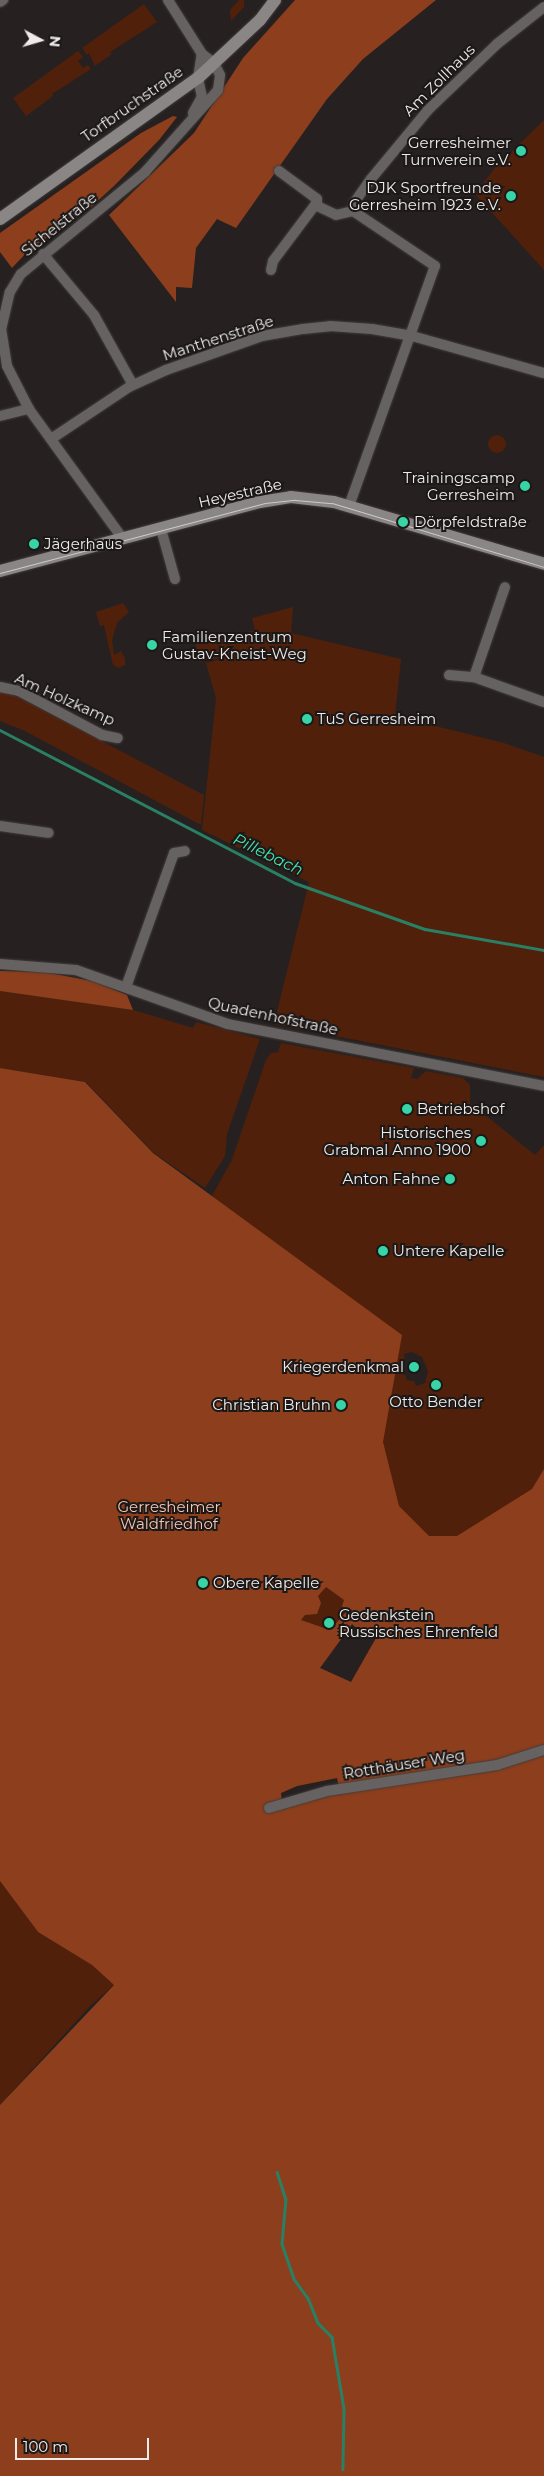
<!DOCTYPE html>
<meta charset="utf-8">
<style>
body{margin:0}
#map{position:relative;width:544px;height:2476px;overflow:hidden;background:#262120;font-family:Montserrat,sans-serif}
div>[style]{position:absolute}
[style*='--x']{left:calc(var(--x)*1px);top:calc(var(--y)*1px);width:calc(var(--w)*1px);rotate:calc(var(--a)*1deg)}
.green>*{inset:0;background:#51200a;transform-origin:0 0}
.round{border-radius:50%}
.forest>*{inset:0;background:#8d3e1c}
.stream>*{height:2.5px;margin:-1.25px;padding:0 1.25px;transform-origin:1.25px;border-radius:1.25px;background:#298065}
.roads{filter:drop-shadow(0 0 1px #423d3c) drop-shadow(0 0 1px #423d3c)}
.street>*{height:10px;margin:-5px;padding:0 5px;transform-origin:5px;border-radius:5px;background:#656261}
.secondary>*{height:12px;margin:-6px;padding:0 6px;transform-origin:6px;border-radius:6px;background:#8a8685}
.tram>*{height:1px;margin:-0.5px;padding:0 0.5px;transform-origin:0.5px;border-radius:0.5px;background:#cecac8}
.dots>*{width:14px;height:14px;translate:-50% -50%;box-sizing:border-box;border:2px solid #1c1817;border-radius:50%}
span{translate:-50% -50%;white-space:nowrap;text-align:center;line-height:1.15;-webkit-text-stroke:4px #1c1817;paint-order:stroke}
.street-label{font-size:15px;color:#eeebe9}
.poi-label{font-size:15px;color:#eeebe9}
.right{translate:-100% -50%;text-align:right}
.left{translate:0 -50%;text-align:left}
.park-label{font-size:15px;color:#f4c5b3}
.water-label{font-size:16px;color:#45e2b1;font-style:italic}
.north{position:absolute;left:15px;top:15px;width:50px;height:50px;-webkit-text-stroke:4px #1c1817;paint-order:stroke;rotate:96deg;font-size:14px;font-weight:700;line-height:20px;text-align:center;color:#eeebe9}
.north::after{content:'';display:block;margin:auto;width:18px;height:22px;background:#eeebe9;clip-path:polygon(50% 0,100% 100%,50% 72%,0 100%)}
.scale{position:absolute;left:15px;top:2438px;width:134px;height:22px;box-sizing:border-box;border:2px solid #eeebe9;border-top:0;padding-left:6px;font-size:15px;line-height:18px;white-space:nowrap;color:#eeebe9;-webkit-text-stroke:4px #1c1817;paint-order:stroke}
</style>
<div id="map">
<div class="green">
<div style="clip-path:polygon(239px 0,244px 0,244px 7px,231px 21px,230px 10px)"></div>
<div style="clip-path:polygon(144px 4px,157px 22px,110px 52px,112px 54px,95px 66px,89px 53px,87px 55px,82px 48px)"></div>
<div style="clip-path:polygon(78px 51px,83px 57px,78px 61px,83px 68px,88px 65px,91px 69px,52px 94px,53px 96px,26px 116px,13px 98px)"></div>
<div style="clip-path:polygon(544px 120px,544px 270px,475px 194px,495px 168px)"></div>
<div class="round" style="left:488px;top:435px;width:18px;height:18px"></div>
<div style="clip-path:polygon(123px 603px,129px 612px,117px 623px,112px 640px,114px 655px,121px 651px,125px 658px,125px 665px,119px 668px,113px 665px,104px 625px,100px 626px,96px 612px)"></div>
<div style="clip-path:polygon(293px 607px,291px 633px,401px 659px,395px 716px,504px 743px,544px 757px,544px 1077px,274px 1024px,309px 882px,202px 830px,216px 698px,206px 663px,223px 659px,218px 640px,255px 630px,252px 618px)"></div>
<div style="left:216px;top:634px;width:24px;height:22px;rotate:78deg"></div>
<div style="clip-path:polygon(0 692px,18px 697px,204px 795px,201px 825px,25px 731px,0 721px)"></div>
<div style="clip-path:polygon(0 991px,133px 1010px,193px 1028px,196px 1022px,260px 1039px,227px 1134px,225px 1156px,205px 1188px,154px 1153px,86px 1082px,0 1068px)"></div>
<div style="clip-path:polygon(evenodd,281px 1043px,414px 1068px,411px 1078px,417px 1079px,426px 1071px,463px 1078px,470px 1085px,470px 1103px,535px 1155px,544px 1145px,544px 1469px,381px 1756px,420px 2056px,0 1300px,200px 1217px,231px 1162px,266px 1060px,271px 1053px,278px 1052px,281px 1043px,412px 1352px,422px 1357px,428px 1371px,425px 1383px,416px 1386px,414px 1381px,407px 1380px,401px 1365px,405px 1359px,404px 1354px,412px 1352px,281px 1043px,352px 1624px,366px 1637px,370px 1632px,376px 1638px,351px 1682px,320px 1668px,352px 1624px,281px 1043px,337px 1778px,339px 1787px,282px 1803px,281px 1793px,297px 1786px,337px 1778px)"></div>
<div style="clip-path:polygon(0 1881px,38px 1932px,92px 1965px,114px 1985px,90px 2006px,0 2105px)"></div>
</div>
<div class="forest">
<div style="clip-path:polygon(295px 0,436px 0,363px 59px,327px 99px,236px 228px,217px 219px,196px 248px,192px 288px,176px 287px,176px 302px,109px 215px,194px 133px,243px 58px)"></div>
<div style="clip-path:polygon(173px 116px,177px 117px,159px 140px,114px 186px,91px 207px,28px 251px,12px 268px,0 252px,0 233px,141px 133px)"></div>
<div style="clip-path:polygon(0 971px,44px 972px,92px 981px,127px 995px,133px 1010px,0 991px)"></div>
<div style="clip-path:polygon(evenodd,0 1068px,85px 1082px,153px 1153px,402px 1335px,383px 1442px,399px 1506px,429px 1536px,457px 1536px,532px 1489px,544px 1469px,544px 2476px,0 2476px,0 2105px,114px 1985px,92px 1965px,38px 1932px,0 1881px,0 1068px,326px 1587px,344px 1600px,342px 1606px,347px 1611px,330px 1630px,301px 1620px,305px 1615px,317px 1614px,321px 1603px,318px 1596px,326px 1587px,0 1068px,352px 1624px,366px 1637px,370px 1632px,376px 1638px,351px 1682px,320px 1668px,352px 1624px,0 1068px,337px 1778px,339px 1787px,282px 1803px,281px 1793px,297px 1786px,337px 1778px)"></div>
</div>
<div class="stream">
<div style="--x:0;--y:730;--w:332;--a:27.4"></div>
<div style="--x:295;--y:883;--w:138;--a:19.5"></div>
<div style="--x:425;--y:929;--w:121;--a:10"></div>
<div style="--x:277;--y:2172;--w:28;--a:72"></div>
<div style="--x:286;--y:2199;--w:45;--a:95.1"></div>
<div style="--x:282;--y:2244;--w:37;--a:71"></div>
<div style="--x:294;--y:2279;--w:24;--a:54"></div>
<div style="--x:308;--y:2298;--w:27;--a:68"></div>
<div style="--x:318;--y:2323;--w:20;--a:45"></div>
<div style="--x:332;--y:2337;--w:73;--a:80.5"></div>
<div style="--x:344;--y:2409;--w:60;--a:91"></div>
</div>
<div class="roads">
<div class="street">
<div style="--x:0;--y:2;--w:4;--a:-34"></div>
<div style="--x:193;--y:113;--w:18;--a:-61"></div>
<div style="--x:202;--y:97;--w:19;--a:-102"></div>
<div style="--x:198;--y:78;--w:24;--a:-81"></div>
<div style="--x:279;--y:171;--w:47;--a:36.4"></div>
<div style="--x:317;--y:199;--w:5;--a:90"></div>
<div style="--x:353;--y:211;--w:8;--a:-83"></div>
<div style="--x:354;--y:203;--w:29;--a:-55"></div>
<div style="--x:371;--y:179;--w:89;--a:-50.4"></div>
<div style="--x:428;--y:110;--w:95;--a:-43.7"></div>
<div style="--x:497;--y:44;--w:60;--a:-38.2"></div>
<div style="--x:43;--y:254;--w:80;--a:50.1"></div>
<div style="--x:94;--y:315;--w:80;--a:60.9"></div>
<div style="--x:271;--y:270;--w:9;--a:-77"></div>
<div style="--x:273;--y:261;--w:70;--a:-53.1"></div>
<div style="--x:315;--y:205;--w:23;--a:25"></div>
<div style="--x:336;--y:215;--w:17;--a:-13"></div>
<div style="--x:0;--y:416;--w:30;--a:-14"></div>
<div style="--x:51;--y:439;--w:94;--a:-33.7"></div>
<div style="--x:129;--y:387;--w:41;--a:-24.7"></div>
<div style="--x:166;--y:370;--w:102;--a:-19.5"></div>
<div style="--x:262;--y:336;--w:42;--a:-9.7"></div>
<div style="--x:303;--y:329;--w:27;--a:-6"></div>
<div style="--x:330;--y:326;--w:42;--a:4.1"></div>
<div style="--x:372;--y:329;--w:41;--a:9.9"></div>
<div style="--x:412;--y:336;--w:137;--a:15.7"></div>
<div style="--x:349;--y:506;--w:255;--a:-70.3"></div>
<div style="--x:435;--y:266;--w:99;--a:-146.1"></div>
<div style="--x:161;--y:529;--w:52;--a:74.4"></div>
<div style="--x:123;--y:539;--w:160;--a:-125.9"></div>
<div style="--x:29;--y:409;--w:48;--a:-117.1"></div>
<div style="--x:7;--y:366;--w:36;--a:-99"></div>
<div style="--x:1;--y:330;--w:39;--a:-77"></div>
<div style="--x:10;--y:292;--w:21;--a:-59"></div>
<div style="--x:21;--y:274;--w:161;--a:-39.4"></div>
<div style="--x:145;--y:172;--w:110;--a:-48.3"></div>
<div style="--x:218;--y:90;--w:15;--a:-82"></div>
<div style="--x:220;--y:75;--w:13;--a:-117"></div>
<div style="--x:214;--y:63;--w:15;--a:-143"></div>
<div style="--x:202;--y:54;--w:64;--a:-122.2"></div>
<div style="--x:449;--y:675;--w:25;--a:5"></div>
<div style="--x:474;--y:677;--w:74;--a:19.7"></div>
<div style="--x:474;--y:677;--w:95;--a:-71"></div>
<div style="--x:0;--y:687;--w:19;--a:12"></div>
<div style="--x:19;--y:691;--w:94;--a:27.9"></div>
<div style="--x:102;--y:735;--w:16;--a:11"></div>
<div style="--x:0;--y:826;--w:49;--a:8.1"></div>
<div style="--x:0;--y:964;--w:76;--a:4.5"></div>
<div style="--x:76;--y:970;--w:161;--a:19.6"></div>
<div style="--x:228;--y:1024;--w:322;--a:11.1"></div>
<div style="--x:126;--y:987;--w:142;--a:-70.3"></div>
<div style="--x:174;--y:853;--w:11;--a:-10"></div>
<div style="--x:269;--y:1808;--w:60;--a:-16.3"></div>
<div style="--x:327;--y:1791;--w:172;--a:-8.7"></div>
<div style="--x:497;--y:1765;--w:49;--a:-17.7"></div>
</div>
<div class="secondary">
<div style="--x:0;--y:219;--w:243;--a:-35.5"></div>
<div style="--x:198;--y:78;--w:85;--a:-43.1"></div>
<div style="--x:260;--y:20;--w:25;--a:-53"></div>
<div style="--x:0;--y:571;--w:269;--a:-14.9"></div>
<div style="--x:260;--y:502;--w:31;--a:-9"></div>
<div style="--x:291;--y:497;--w:43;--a:6.6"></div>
<div style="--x:334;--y:502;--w:219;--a:16.4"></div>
</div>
</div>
<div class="tram">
<div style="--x:0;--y:573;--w:274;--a:-14.8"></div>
<div style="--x:265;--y:503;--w:30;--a:-6"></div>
<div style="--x:295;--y:500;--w:37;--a:5"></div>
<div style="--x:332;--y:503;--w:221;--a:16.8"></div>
</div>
<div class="dots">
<div style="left:521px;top:151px;background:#38d4a6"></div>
<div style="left:511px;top:196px;background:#38d4a6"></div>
<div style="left:525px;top:486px;background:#38d4a6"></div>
<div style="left:403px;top:522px;background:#38d4a6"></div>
<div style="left:34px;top:544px;background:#38d4a6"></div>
<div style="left:152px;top:645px;background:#38d4a6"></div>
<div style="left:307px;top:719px;background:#38d4a6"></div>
<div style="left:407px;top:1109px;background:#38d4a6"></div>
<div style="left:481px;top:1141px;background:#38d4a6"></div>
<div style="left:450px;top:1179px;background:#38d4a6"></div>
<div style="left:383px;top:1251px;background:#38d4a6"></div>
<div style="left:414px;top:1367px;background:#38d4a6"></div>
<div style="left:436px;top:1385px;background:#38d4a6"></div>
<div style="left:341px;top:1405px;background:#38d4a6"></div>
<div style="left:203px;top:1583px;background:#38d4a6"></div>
<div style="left:329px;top:1623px;background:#38d4a6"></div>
</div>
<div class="street-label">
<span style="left:439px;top:80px;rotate:-45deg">Am Zollhaus</span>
<span style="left:132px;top:104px;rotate:-35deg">Torfbruchstraße</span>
<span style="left:59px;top:224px;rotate:-39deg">Sichelstraße</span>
<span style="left:218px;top:338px;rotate:-18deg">Manthenstraße</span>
<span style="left:240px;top:493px;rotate:-13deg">Heyestraße</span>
<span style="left:65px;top:699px;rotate:24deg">Am Holzkamp</span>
<span style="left:273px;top:1016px;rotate:12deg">Quadenhofstraße</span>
<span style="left:404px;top:1764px;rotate:-9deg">Rotthäuser Weg</span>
</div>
<div class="poi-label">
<span class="right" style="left:511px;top:151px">Gerresheimer<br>Turnverein e.V.</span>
<span class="right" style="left:501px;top:196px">DJK Sportfreunde<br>Gerresheim 1923 e.V.</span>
<span class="right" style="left:515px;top:486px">Trainingscamp<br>Gerresheim</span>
<span class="left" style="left:414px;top:522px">Dörpfeldstraße</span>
<span class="left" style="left:44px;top:544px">Jägerhaus</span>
<span class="left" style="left:162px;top:645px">Familienzentrum<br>Gustav-Kneist-Weg</span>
<span class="left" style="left:317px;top:719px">TuS Gerresheim</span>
<span class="left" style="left:417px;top:1109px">Betriebshof</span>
<span class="right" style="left:471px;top:1141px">Historisches<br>Grabmal Anno 1900</span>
<span class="right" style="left:440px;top:1179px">Anton Fahne</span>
<span class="left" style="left:393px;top:1251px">Untere Kapelle</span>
<span class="right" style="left:404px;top:1367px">Kriegerdenkmal</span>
<span style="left:436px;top:1402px">Otto Bender</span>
<span class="right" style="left:331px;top:1405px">Christian Bruhn</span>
<span class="left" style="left:213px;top:1583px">Obere Kapelle</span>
<span class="left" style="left:339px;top:1623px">Gedenkstein<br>Russisches Ehrenfeld</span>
</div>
<div class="park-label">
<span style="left:169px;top:1515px">Gerresheimer<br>Waldfriedhof</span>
</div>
<div class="water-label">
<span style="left:268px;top:855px;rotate:26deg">Pillebach</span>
</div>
<div class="north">N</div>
<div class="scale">100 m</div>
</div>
